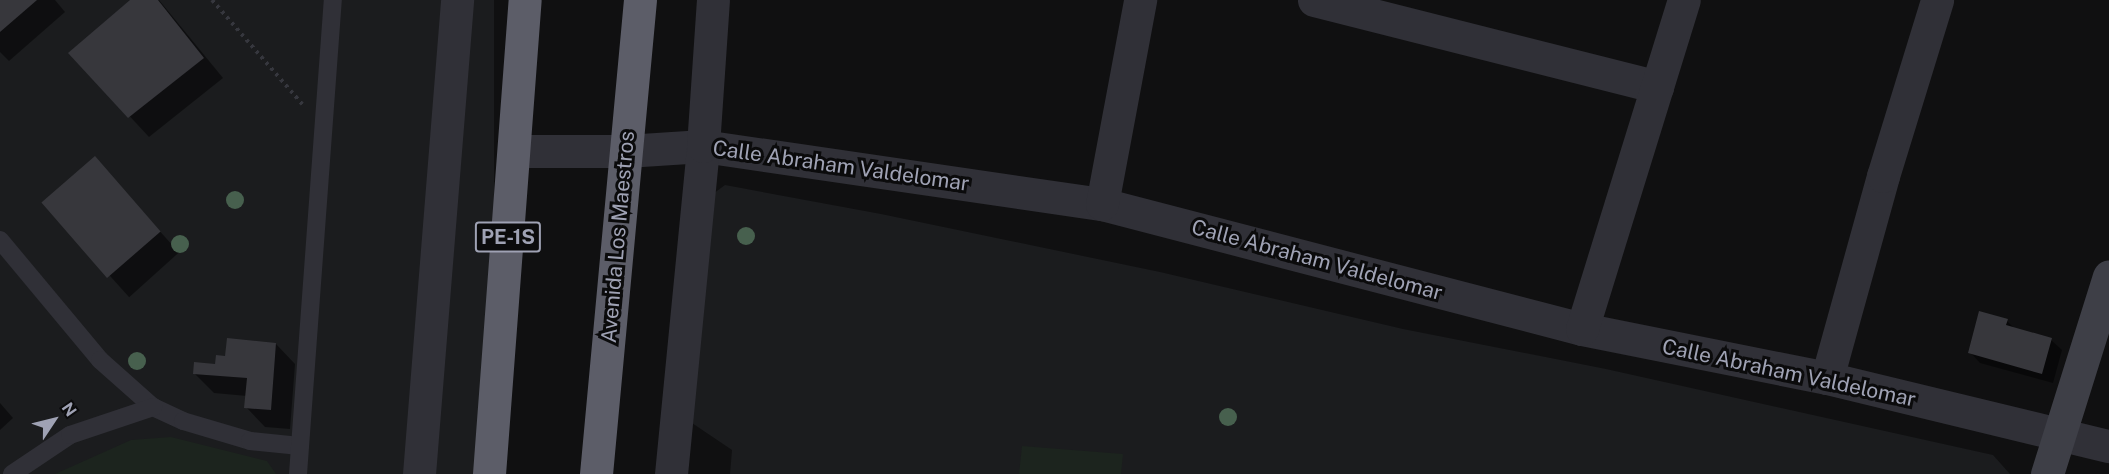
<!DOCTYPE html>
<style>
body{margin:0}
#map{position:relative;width:2109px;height:474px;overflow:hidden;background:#101011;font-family:"Public Sans",sans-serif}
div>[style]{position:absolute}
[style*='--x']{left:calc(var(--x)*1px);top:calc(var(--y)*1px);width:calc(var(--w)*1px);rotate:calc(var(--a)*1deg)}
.built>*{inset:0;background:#1b1c1e;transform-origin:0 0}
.green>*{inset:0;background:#1c241e}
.shadow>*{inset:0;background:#0007;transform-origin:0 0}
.building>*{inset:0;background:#37373c;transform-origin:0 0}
.path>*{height:4px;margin-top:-2px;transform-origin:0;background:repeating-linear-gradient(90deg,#36373e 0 3px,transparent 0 7.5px)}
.lane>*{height:18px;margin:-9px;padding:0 9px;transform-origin:9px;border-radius:9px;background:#303037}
.street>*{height:33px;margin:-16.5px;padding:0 16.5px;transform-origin:16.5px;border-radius:16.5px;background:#303037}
.secondary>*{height:33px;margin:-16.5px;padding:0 16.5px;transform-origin:16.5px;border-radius:16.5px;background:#3e3f47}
.highway>*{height:33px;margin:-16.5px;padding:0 16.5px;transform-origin:16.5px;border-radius:16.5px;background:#5c5d68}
.trees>*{width:18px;height:18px;margin:-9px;border-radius:50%;background:#47604e}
span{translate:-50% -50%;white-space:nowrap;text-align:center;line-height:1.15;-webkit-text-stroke:6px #0b0b0c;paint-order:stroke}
.shield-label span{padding:2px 4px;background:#0b0b0c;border:2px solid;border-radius:4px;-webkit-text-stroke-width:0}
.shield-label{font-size:20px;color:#9fa2b4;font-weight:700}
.street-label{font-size:21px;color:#9fa2b4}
.north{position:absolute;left:24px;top:390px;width:60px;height:60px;-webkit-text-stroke:4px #0b0b0c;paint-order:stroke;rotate:55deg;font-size:16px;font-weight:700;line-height:24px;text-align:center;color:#9fa2b4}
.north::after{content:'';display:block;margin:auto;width:21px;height:27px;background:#9fa2b4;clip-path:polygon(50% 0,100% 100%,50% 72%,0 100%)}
</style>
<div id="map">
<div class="built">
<div style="left:0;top:0;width:494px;height:474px"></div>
<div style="clip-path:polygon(725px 185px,881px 214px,1160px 272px,1403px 329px,1606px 369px,1993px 455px,2010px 474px,730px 474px,732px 450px,686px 419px,702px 202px)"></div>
</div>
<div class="green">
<div style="clip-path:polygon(171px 437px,267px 461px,276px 474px,55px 474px,131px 440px)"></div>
<div style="clip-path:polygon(1022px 446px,1123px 454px,1121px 474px,1019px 474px)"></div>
</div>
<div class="shadow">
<div style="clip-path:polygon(0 0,55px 0,65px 12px,9px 61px,0 52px)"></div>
<div style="clip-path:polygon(133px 0,159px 0,223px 78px,149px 137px,71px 53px)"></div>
<div style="left:94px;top:158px;width:127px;height:67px;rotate:48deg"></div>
<div style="clip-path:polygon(2007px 321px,2016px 330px,2051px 340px,2062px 350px,2053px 383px,1980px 363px,1970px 352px)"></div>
<div style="clip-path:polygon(276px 344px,295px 364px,290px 429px,265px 427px,246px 407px,247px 396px,214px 393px,194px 373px,216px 366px,227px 358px)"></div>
<div style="clip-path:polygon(0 403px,13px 418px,0 430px)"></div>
</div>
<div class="building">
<div style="clip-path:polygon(0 0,37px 0,0 32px)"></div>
<div style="clip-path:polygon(130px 0,158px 0,204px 58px,128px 118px,68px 53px)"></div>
<div style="left:95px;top:156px;width:100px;height:71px;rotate:49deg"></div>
<div style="clip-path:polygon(1979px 311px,2008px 319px,2006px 325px,2052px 338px,2042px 374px,1968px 353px)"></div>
<div style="clip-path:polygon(227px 338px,276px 343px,271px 410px,244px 408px,247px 378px,193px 374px,194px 362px,215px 364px,216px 355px,225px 356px)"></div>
</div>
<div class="path">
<div style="--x:212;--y:0;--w:138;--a:49.1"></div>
</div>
<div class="lane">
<div style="--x:0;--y:240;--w:156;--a:50.2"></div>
<div style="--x:100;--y:360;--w:71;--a:41.6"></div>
<div style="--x:153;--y:407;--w:33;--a:25"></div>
<div style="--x:183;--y:421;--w:70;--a:16.6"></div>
<div style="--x:250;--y:441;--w:50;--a:5.7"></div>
<div style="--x:12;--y:474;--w:70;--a:-33.9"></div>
<div style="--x:70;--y:435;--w:88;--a:-18.6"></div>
<div style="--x:298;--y:474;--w:475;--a:-85.8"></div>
</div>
<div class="street">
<div style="--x:1314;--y:0;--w:354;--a:14.2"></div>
<div style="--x:514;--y:151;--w:112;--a:0"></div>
<div style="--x:626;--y:151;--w:77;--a:-3.7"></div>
<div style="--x:703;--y:146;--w:403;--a:8.3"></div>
<div style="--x:1102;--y:204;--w:496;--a:14.6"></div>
<div style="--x:1582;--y:329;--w:250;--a:11.3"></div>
<div style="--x:1827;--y:378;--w:290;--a:13.6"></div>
<div style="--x:1102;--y:204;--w:208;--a:-79.4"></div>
<div style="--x:1582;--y:329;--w:344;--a:-72.8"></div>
<div style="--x:1827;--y:378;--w:210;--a:-74.5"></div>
<div style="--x:1883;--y:176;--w:184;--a:-72.9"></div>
<div style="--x:419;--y:474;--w:476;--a:-85.4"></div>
<div style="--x:671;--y:474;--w:330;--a:-84.4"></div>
<div style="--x:703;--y:146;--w:146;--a:-86.1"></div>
</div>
<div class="secondary">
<div style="--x:2047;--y:474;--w:207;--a:-72.6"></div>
</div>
<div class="highway">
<div style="--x:489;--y:474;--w:475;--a:-85.7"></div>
<div style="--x:596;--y:474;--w:476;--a:-84.7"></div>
</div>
<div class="trees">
<div style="left:235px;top:200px"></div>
<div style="left:746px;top:236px"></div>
<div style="left:180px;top:244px"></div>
<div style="left:137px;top:361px"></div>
<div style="left:1228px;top:417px"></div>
</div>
<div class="shield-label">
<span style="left:508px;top:237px">PE-1S</span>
</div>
<div class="street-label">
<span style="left:841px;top:166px;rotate:8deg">Calle Abraham Valdelomar</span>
<span style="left:618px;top:237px;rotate:-85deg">Avenida Los Maestros</span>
<span style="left:1317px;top:260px;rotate:15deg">Calle Abraham Valdelomar</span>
<span style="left:1789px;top:373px;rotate:12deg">Calle Abraham Valdelomar</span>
</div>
<div class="north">N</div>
</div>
